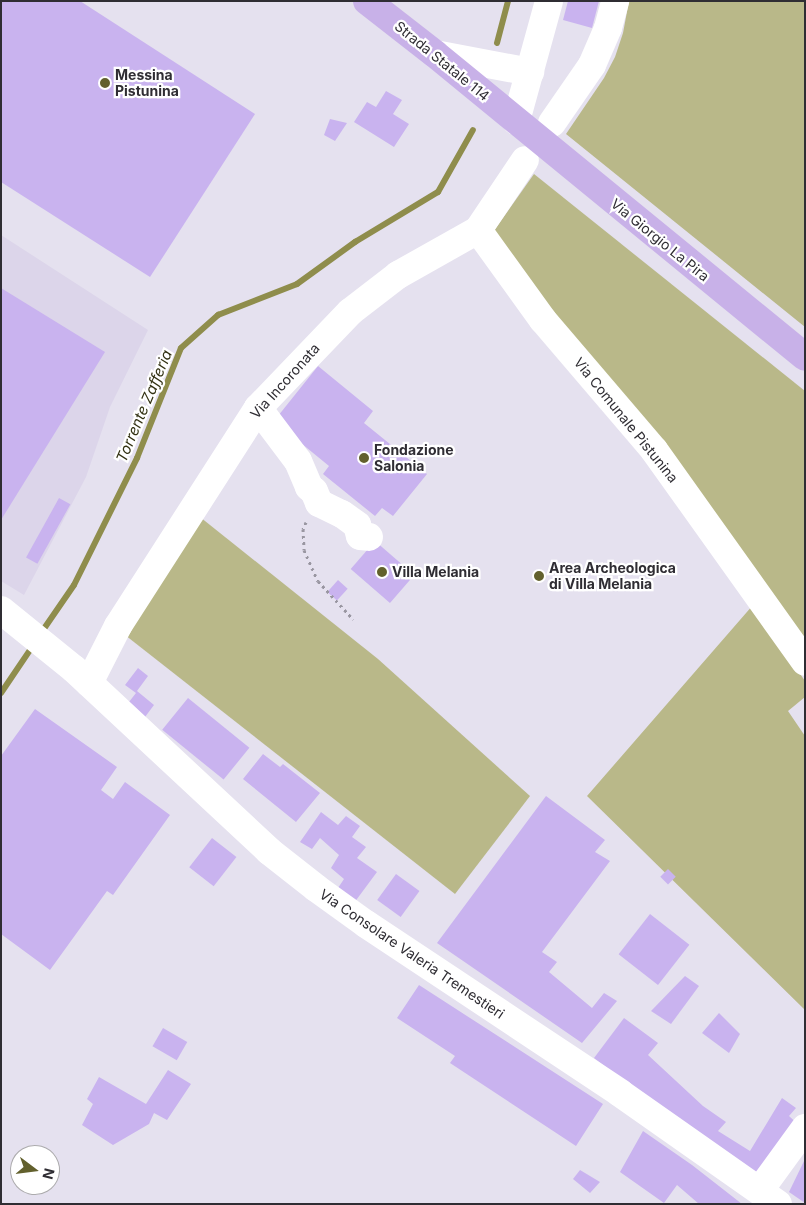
<!DOCTYPE html>
<style>
body{margin:0}
#map{position:relative;width:806px;height:1205px;overflow:hidden;background:#e5e1ef;font-family:Inter,sans-serif}
div>[style]{position:absolute}
[style*='--x']{left:calc(var(--x)*1px);top:calc(var(--y)*1px);width:calc(var(--w)*1px);rotate:calc(var(--a)*1deg)}
.built>*{inset:0;background:#dcd5ea}
.green>*{inset:0;background:#b9b889}
.stream>*{height:6px;margin:-3px;padding:0 3px;transform-origin:3px;border-radius:3px;background:#8f8d4c}
.building>*{inset:0;background:#c9b3ef;transform-origin:0 0}
.path>*{height:3px;margin-top:-1.5px;transform-origin:0;background:repeating-linear-gradient(90deg,#9996a1 0 2.5px,transparent 0 6.5px)}
.minor>*{height:28px;margin:-14px;padding:0 14px;transform-origin:14px;border-radius:14px;background:#fff}
.major>*{height:28px;margin:-14px;padding:0 14px;transform-origin:14px;border-radius:14px;background:#c8b1e8}
.dots>*{width:14px;height:14px;translate:-50% -50%;box-sizing:border-box;border:2px solid #fff;border-radius:50%}
span{translate:-50% -50%;white-space:nowrap;text-align:center;line-height:1.15;-webkit-text-stroke:4.5px #fff;paint-order:stroke}
.street-label{font-size:14px;color:#2f2d33}
.poi-label{font-size:14px;color:#2f2d33;font-weight:700}
.left{translate:0 -50%;text-align:left}
.water-label{font-size:15px;color:#333214;font-style:italic}
.frame{position:absolute;inset:0;border:2px solid #2f2d33;pointer-events:none}
.north{position:absolute;left:10px;top:1145px;width:50px;height:50px;box-sizing:border-box;background:#fff;border:1px solid #acabad;border-radius:50%;rotate:105deg;font-size:14px;font-weight:700;line-height:20px;text-align:center;color:#2f2d33}
.north::after{content:'';display:block;margin:auto;width:18px;height:22px;background:#62602d;clip-path:polygon(50% 0,100% 100%,50% 72%,0 100%)}
</style>
<div id="map">
<div class="built">
<div style="clip-path:polygon(1px 235px,148px 330px,110px 407px,86px 477px,24px 595px,1px 581px)"></div>
</div>
<div class="green">
<div style="clip-path:polygon(629px 1px,805px 1px,805px 327px,566px 134px,604px 78px,615px 57px,623px 33px)"></div>
<div style="clip-path:polygon(534px 174px,805px 391px,805px 646px,493px 232px)"></div>
<div style="clip-path:polygon(195px 513px,378px 659px,530px 796px,455px 894px,125px 635px)"></div>
<div style="clip-path:polygon(753px 605px,805px 681px,805px 697px,788px 711px,805px 736px,805px 1010px,587px 796px)"></div>
</div>
<div class="stream">
<div style="--x:497;--y:43;--w:43;--a:-75.3"></div>
<div style="--x:41;--y:633;--w:58;--a:-55.5"></div>
<div style="--x:74;--y:585;--w:142;--a:-63.6"></div>
<div style="--x:137;--y:458;--w:118;--a:-68.2"></div>
<div style="--x:181;--y:348;--w:50;--a:-41.7"></div>
<div style="--x:218;--y:315;--w:85;--a:-21.4"></div>
<div style="--x:297;--y:284;--w:72;--a:-35.9"></div>
<div style="--x:355;--y:242;--w:97;--a:-31.1"></div>
<div style="--x:438;--y:192;--w:71;--a:-60.6"></div>
<div style="--x:1;--y:693;--w:59;--a:-56"></div>
</div>
<div class="building">
<div style="clip-path:polygon(1px 1px,80px 1px,255px 114px,150px 277px,1px 182px)"></div>
<div style="clip-path:polygon(568px 1px,599px 1px,592px 28px,563px 20px)"></div>
<div style="clip-path:polygon(386px 91px,402px 100px,393px 114px,409px 124px,394px 147px,354px 122px,367px 102px,376px 107px)"></div>
<div style="clip-path:polygon(330px 119px,347px 123px,335px 141px,324px 135px)"></div>
<div style="clip-path:polygon(1px 288px,105px 352px,1px 520px)"></div>
<div style="clip-path:polygon(318px 366px,373px 411px,364px 423px,427px 474px,393px 516px,382px 508px,375px 516px,323px 474px,329px 466px,274px 421px)"></div>
<div style="left:59px;top:498px;width:13px;height:68px;rotate:29deg"></div>
<div style="left:375px;top:541px;width:52px;height:37px;rotate:41deg"></div>
<div style="left:338px;top:580px;width:13px;height:16px;rotate:42deg"></div>
<div style="clip-path:polygon(138px 668px,148px 676px,137px 691px,154px 705px,142px 721px,125px 707px,136px 693px,125px 685px)"></div>
<div style="left:188px;top:698px;width:79px;height:41px;rotate:39deg"></div>
<div style="clip-path:polygon(35px 709px,117px 767px,101px 790px,113px 799px,125px 782px,170px 815px,113px 895px,107px 891px,50px 970px,1px 934px,1px 756px)"></div>
<div style="clip-path:polygon(263px 754px,280px 767px,283px 764px,320px 793px,296px 822px,243px 779px)"></div>
<div style="clip-path:polygon(546px 796px,605px 840px,595px 852px,610px 861px,542px 952px,557px 962px,549px 972px,592px 1008px,604px 993px,617px 1001px,582px 1043px,437px 943px)"></div>
<div style="clip-path:polygon(321px 812px,338px 825px,346px 816px,360px 826px,352px 837px,366px 847px,357px 858px,377px 872px,354px 903px,336px 891px,344px 879px,331px 868px,339px 855px,320px 838px,312px 849px,300px 842px)"></div>
<div style="left:212px;top:838px;width:31px;height:37px;rotate:38deg"></div>
<div style="left:668px;top:869px;width:11px;height:11px;rotate:45deg"></div>
<div style="left:396px;top:874px;width:29px;height:32px;rotate:36deg"></div>
<div style="left:650px;top:914px;width:50px;height:51px;rotate:38deg"></div>
<div style="clip-path:polygon(685px 976px,699px 986px,671px 1024px,651px 1011px)"></div>
<div style="clip-path:polygon(419px 985px,603px 1104px,576px 1146px,450px 1063px,455px 1056px,397px 1018px)"></div>
<div style="clip-path:polygon(719px 1013px,740px 1034px,729px 1053px,702px 1033px)"></div>
<div style="clip-path:polygon(624px 1018px,658px 1043px,648px 1055px,703px 1106px,726px 1122px,718px 1131px,750px 1151px,782px 1098px,796px 1108px,789px 1116px,801px 1127px,755px 1181px,594px 1058px)"></div>
<div style="left:163px;top:1028px;width:28px;height:21px;rotate:30deg"></div>
<div style="clip-path:polygon(168px 1070px,191px 1084px,167px 1120px,154px 1113px,149px 1124px,113px 1145px,82px 1125px,93px 1104px,87px 1099px,99px 1077px,146px 1104px)"></div>
<div style="clip-path:polygon(643px 1131px,692px 1165px,742px 1204px,699px 1204px,677px 1185px,664px 1203px,620px 1172px)"></div>
<div style="clip-path:polygon(805px 1159px,805px 1203px,789px 1192px)"></div>
<div style="clip-path:polygon(580px 1170px,600px 1182px,590px 1193px,573px 1179px)"></div>
</div>
<div class="path">
<div style="--x:306;--y:522;--w:8;--a:113"></div>
<div style="--x:303;--y:529;--w:21;--a:87"></div>
<div style="--x:304;--y:550;--w:34;--a:66"></div>
<div style="--x:318;--y:581;--w:52;--a:47.4"></div>
</div>
<div class="minor">
<div style="--x:435;--y:54;--w:97;--a:10.7"></div>
<div style="--x:516;--y:121;--w:124;--a:-74.6"></div>
<div style="--x:552;--y:123;--w:70;--a:-55.4"></div>
<div style="--x:592;--y:65;--w:40;--a:-66.6"></div>
<div style="--x:608;--y:28;--w:28;--a:-75"></div>
<div style="--x:478;--y:230;--w:111;--a:54.2"></div>
<div style="--x:543;--y:320;--w:171;--a:49.5"></div>
<div style="--x:654;--y:450;--w:260;--a:54.5"></div>
<div style="--x:258;--y:408;--w:66;--a:53"></div>
<div style="--x:298;--y:461;--w:28;--a:67"></div>
<div style="--x:309;--y:487;--w:6;--a:39"></div>
<div style="--x:314;--y:491;--w:13;--a:67"></div>
<div style="--x:319;--y:503;--w:25;--a:26"></div>
<div style="--x:342;--y:514;--w:19;--a:36"></div>
<div style="--x:357;--y:525;--w:11;--a:75"></div>
<div style="--x:360;--y:536;--w:9;--a:6"></div>
<div style="--x:1;--y:610;--w:94;--a:38.9"></div>
<div style="--x:74;--y:669;--w:267;--a:43"></div>
<div style="--x:269;--y:851;--w:60;--a:38.2"></div>
<div style="--x:316;--y:888;--w:62;--a:35.8"></div>
<div style="--x:366;--y:924;--w:305;--a:33.6"></div>
<div style="--x:620;--y:1093;--w:193;--a:35.1"></div>
<div style="--x:89;--y:683;--w:64;--a:-63"></div>
<div style="--x:118;--y:626;--w:259;--a:-57.3"></div>
<div style="--x:258;--y:408;--w:133;--a:-46.2"></div>
<div style="--x:350;--y:312;--w:61;--a:-37.6"></div>
<div style="--x:398;--y:275;--w:92;--a:-29.4"></div>
<div style="--x:478;--y:230;--w:84;--a:-56.1"></div>
<div style="--x:760;--y:1190;--w:77;--a:-54"></div>
</div>
<div class="major">
<div style="--x:367;--y:1;--w:86;--a:37.9"></div>
<div style="--x:435;--y:54;--w:478;--a:39.3"></div>
</div>
<div class="dots">
<div style="left:105px;top:83px;background:#62602d"></div>
<div style="left:364px;top:458px;background:#62602d"></div>
<div style="left:382px;top:572px;background:#62602d"></div>
<div style="left:539px;top:576px;background:#62602d"></div>
</div>
<div class="street-label">
<span style="left:442px;top:61px;rotate:39deg">Strada Statale 114</span>
<span style="left:660px;top:240px;rotate:39deg">Via Giorgio La Pira</span>
<span style="left:285px;top:381px;rotate:-48deg">Via Incoronata</span>
<span style="left:626px;top:420px;rotate:51deg">Via Comunale Pistunina</span>
<span style="left:412px;top:954px;rotate:34deg">Via Consolare Valeria Tremestieri</span>
</div>
<div class="poi-label">
<span class="left" style="left:115px;top:83px">Messina<br>Pistunina</span>
<span class="left" style="left:374px;top:458px">Fondazione<br>Salonia</span>
<span class="left" style="left:549px;top:576px">Area Archeologica<br>di Villa Melania</span>
<span class="left" style="left:392px;top:572px">Villa Melania</span>
</div>
<div class="water-label">
<span style="left:144px;top:406px;rotate:-67deg">Torrente Zafferia</span>
</div>
<div class="frame"></div>
<div class="north">N</div>
</div>
